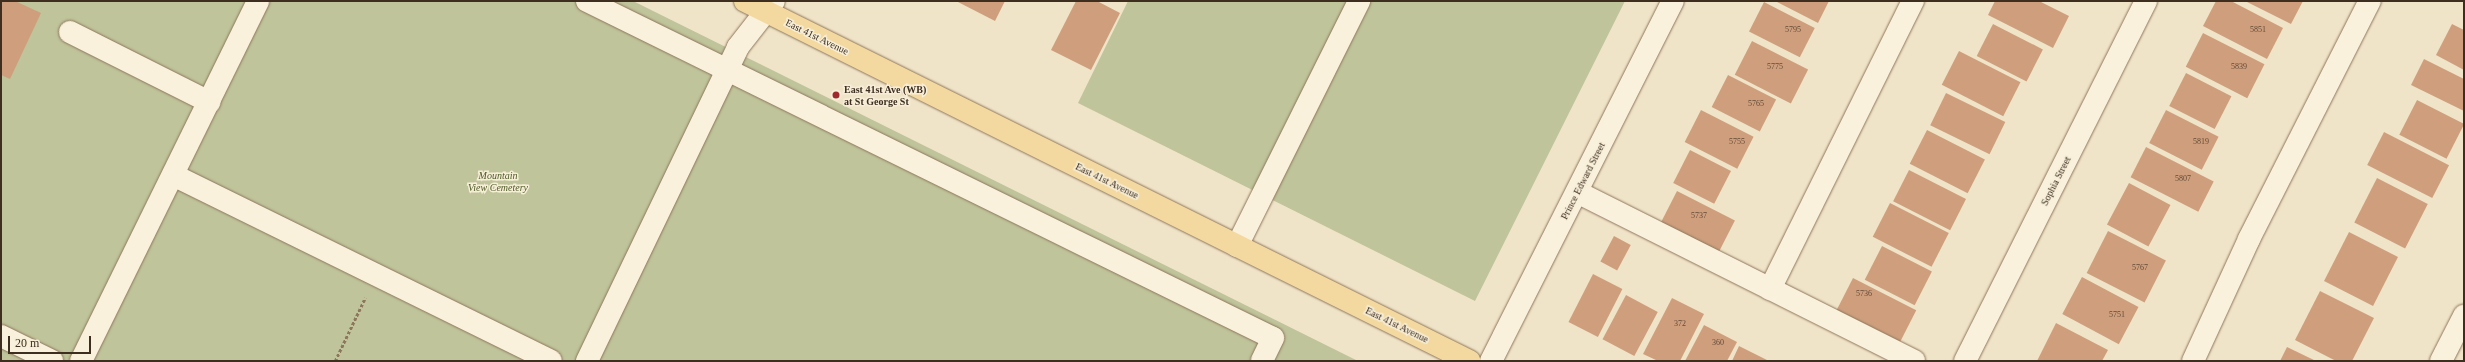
<!DOCTYPE html>
<style>
body{margin:0}
#map{position:relative;width:2465px;height:362px;overflow:hidden;background:#f0e4c8;font-family:Georgia,serif}
div>[style]{position:absolute}
[style*='--x']{left:calc(var(--x)*1px);top:calc(var(--y)*1px);width:calc(var(--w)*1px);rotate:calc(var(--a)*1deg)}
.cemetery>*{inset:0;background:#bfc49a}
.building>*{inset:0;background:#cf9f7d;transform-origin:0 0}
.path>*{height:2.5px;margin-top:-1.25px;transform-origin:0;background:repeating-linear-gradient(90deg,#8d765c 0 3px,transparent 0 5px)}
.roads{filter:drop-shadow(0 0 1px #8d765c) drop-shadow(0 0 1px #8d765c)}
.minor>*{height:22px;margin:-11px;padding:0 11px;transform-origin:11px;border-radius:11px;background:#faf1dc}
.major>*{height:22px;margin:-11px;padding:0 11px;transform-origin:11px;border-radius:11px;background:#f3d9a0}
.dots>*{width:11px;height:11px;translate:-50% -50%;box-sizing:border-box;border:2px solid #f7eed8;border-radius:50%}
span{translate:-50% -50%;white-space:nowrap;text-align:center;line-height:1.15;-webkit-text-stroke:3px #f7eed8;paint-order:stroke}
.number-label{font-size:8px;color:#624a37}
.number-label span{-webkit-text-stroke-width:0}
.street-label{font-size:10px;color:#3d2e20}
.poi-label{font-size:10px;color:#3d2e20;font-weight:700}
.left{translate:0 -50%;text-align:left}
.park-label{font-size:10px;color:#4d5a26;font-style:italic}
.frame{position:absolute;inset:0;border:2px solid #3d2e20;pointer-events:none}
.scale{position:absolute;left:8px;top:336px;width:83px;height:18px;box-sizing:border-box;border:2px solid #3d2e20;border-top:0;padding-left:5px;font-size:12px;line-height:14px;white-space:nowrap;color:#3d2e20;-webkit-text-stroke:3px #f7eed8;paint-order:stroke}
</style>
<div id="map">
<div class="cemetery">
<div style="clip-path:polygon(1px 1px,633px 1px,1358px 361px,1px 361px)"></div>
<div style="clip-path:polygon(1128px 1px,1625px 1px,1475px 301px,1078px 103px)"></div>
</div>
<div class="building">
<div style="clip-path:polygon(1px 1px,15px 1px,41px 13px,10px 79px,1px 75px)"></div>
<div style="clip-path:polygon(956px 1px,1005px 1px,995px 21px)"></div>
<div style="clip-path:polygon(1076px 1px,1097px 1px,1120px 13px,1091px 70px,1051px 50px)"></div>
<div style="clip-path:polygon(1775px 1px,1829px 1px,1818px 23px)"></div>
<div style="clip-path:polygon(1995px 1px,2039px 1px,2069px 16px,2053px 48px,1988px 15px)"></div>
<div style="clip-path:polygon(2216px 1px,2231px 1px,2283px 28px,2267px 59px,2203px 26px)"></div>
<div style="clip-path:polygon(2245px 1px,2303px 1px,2291px 24px)"></div>
<div style="left:1764px;top:2px;width:57px;height:33px;rotate:27deg"></div>
<div style="left:1993px;top:24px;width:56px;height:36px;rotate:27deg"></div>
<div style="clip-path:polygon(2452px 24px,2464px 30px,2464px 70px,2436px 55px)"></div>
<div style="left:2203px;top:33px;width:69px;height:38px;rotate:27deg"></div>
<div style="left:1752px;top:41px;width:63px;height:38px;rotate:27deg"></div>
<div style="left:1959px;top:51px;width:69px;height:38px;rotate:27deg"></div>
<div style="clip-path:polygon(2424px 59px,2464px 79px,2464px 111px,2411px 85px)"></div>
<div style="left:2186px;top:73px;width:51px;height:37px;rotate:27deg"></div>
<div style="left:1728px;top:75px;width:54px;height:36px;rotate:27deg"></div>
<div style="left:1946px;top:93px;width:66px;height:36px;rotate:26deg"></div>
<div style="left:2417px;top:100px;width:53px;height:39px;rotate:27deg"></div>
<div style="left:1701px;top:110px;width:59px;height:36px;rotate:27deg"></div>
<div style="left:2166px;top:110px;width:59px;height:37px;rotate:27deg"></div>
<div style="left:1927px;top:130px;width:65px;height:38px;rotate:27deg"></div>
<div style="left:2384px;top:132px;width:73px;height:37px;rotate:27deg"></div>
<div style="left:2146px;top:147px;width:76px;height:34px;rotate:27deg"></div>
<div style="left:1690px;top:150px;width:46px;height:37px;rotate:27deg"></div>
<div style="left:1909px;top:170px;width:64px;height:35px;rotate:27deg"></div>
<div style="left:2377px;top:178px;width:57px;height:50px;rotate:27deg"></div>
<div style="left:2129px;top:183px;width:47px;height:47px;rotate:28deg"></div>
<div style="left:1677px;top:191px;width:65px;height:38px;rotate:27deg"></div>
<div style="left:1890px;top:203px;width:66px;height:38px;rotate:27deg"></div>
<div style="left:2108px;top:231px;width:65px;height:47px;rotate:27deg"></div>
<div style="left:2349px;top:232px;width:55px;height:55px;rotate:27deg"></div>
<div style="left:1614px;top:236px;width:19px;height:29px;rotate:28deg"></div>
<div style="left:1882px;top:246px;width:56px;height:38px;rotate:27deg"></div>
<div style="left:1593px;top:274px;width:33px;height:54px;rotate:27deg"></div>
<div style="left:2082px;top:277px;width:64px;height:42px;rotate:28deg"></div>
<div style="left:1853px;top:278px;width:71px;height:41px;rotate:27deg"></div>
<div style="clip-path:polygon(2320px 291px,2374px 318px,2352px 361px,2336px 361px,2295px 340px)"></div>
<div style="left:1626px;top:295px;width:36px;height:50px;rotate:28deg"></div>
<div style="clip-path:polygon(1672px 298px,1704px 314px,1680px 361px,1658px 361px,1643px 354px)"></div>
<div style="clip-path:polygon(2056px 323px,2108px 350px,2102px 361px,2037px 361px)"></div>
<div style="clip-path:polygon(1704px 325px,1737px 342px,1727px 361px,1685px 361px)"></div>
<div style="clip-path:polygon(1739px 346px,1769px 361px,1732px 361px)"></div>
<div style="clip-path:polygon(2287px 347px,2316px 361px,2280px 361px)"></div>
</div>
<div class="path">
<div style="--x:335;--y:361;--w:70;--a:-64.5"></div>
</div>
<div class="roads">
<div class="minor">
<div style="--x:587;--y:1;--w:764;--a:26.16"></div>
<div style="--x:1273;--y:338;--w:25;--a:116"></div>
<div style="--x:70;--y:32;--w:156;--a:26.7"></div>
<div style="--x:173;--y:175;--w:421;--a:26.2"></div>
<div style="--x:1577;--y:192;--w:377;--a:26.6"></div>
<div style="--x:1237;--y:246;--w:274;--a:-63.5"></div>
<div style="--x:1770;--y:289;--w:322;--a:-63.6"></div>
<div style="--x:1;--y:336;--w:57;--a:26.1"></div>
<div style="--x:81;--y:361;--w:401;--a:-63.8"></div>
<div style="--x:587;--y:361;--w:348;--a:-64.3"></div>
<div style="--x:738;--y:47;--w:58;--a:-52"></div>
<div style="--x:1491;--y:361;--w:403;--a:-63.2"></div>
<div style="--x:1965;--y:361;--w:403;--a:-63.3"></div>
<div style="--x:2193;--y:361;--w:134;--a:-65.3"></div>
<div style="--x:2249;--y:239;--w:267;--a:-63.1"></div>
<div style="--x:2441;--y:361;--w:51;--a:-62.9"></div>
</div>
<div class="major">
<div style="--x:745;--y:1;--w:809;--a:26.44"></div>
</div>
</div>
<div class="dots">
<div style="left:836px;top:95px;background:#9e2a2b"></div>
</div>
<div class="number-label">
<span style="left:1793px;top:30px">5795</span>
<span style="left:2258px;top:30px">5851</span>
<span style="left:1775px;top:67px">5775</span>
<span style="left:2239px;top:67px">5839</span>
<span style="left:1756px;top:104px">5765</span>
<span style="left:1737px;top:142px">5755</span>
<span style="left:2201px;top:142px">5819</span>
<span style="left:2183px;top:179px">5807</span>
<span style="left:1699px;top:216px">5737</span>
<span style="left:2140px;top:268px">5767</span>
<span style="left:1864px;top:294px">5736</span>
<span style="left:2117px;top:315px">5751</span>
<span style="left:1680px;top:324px">372</span>
<span style="left:1718px;top:343px">360</span>
</div>
<div class="street-label">
<span style="left:817px;top:37px;rotate:26deg">East 41st Avenue</span>
<span style="left:1107px;top:181px;rotate:26deg">East 41st Avenue</span>
<span style="left:1583px;top:181px;rotate:-63deg">Prince Edward Street</span>
<span style="left:2056px;top:181px;rotate:-63deg">Sophia Street</span>
<span style="left:1397px;top:325px;rotate:26deg">East 41st Avenue</span>
</div>
<div class="poi-label">
<span class="left" style="left:844px;top:95px">East 41st Ave (WB)<br>at St George St</span>
</div>
<div class="park-label">
<span style="left:498px;top:181px">Mountain<br>View Cemetery</span>
</div>
<div class="frame"></div>
<div class="scale">20 m</div>
</div>
